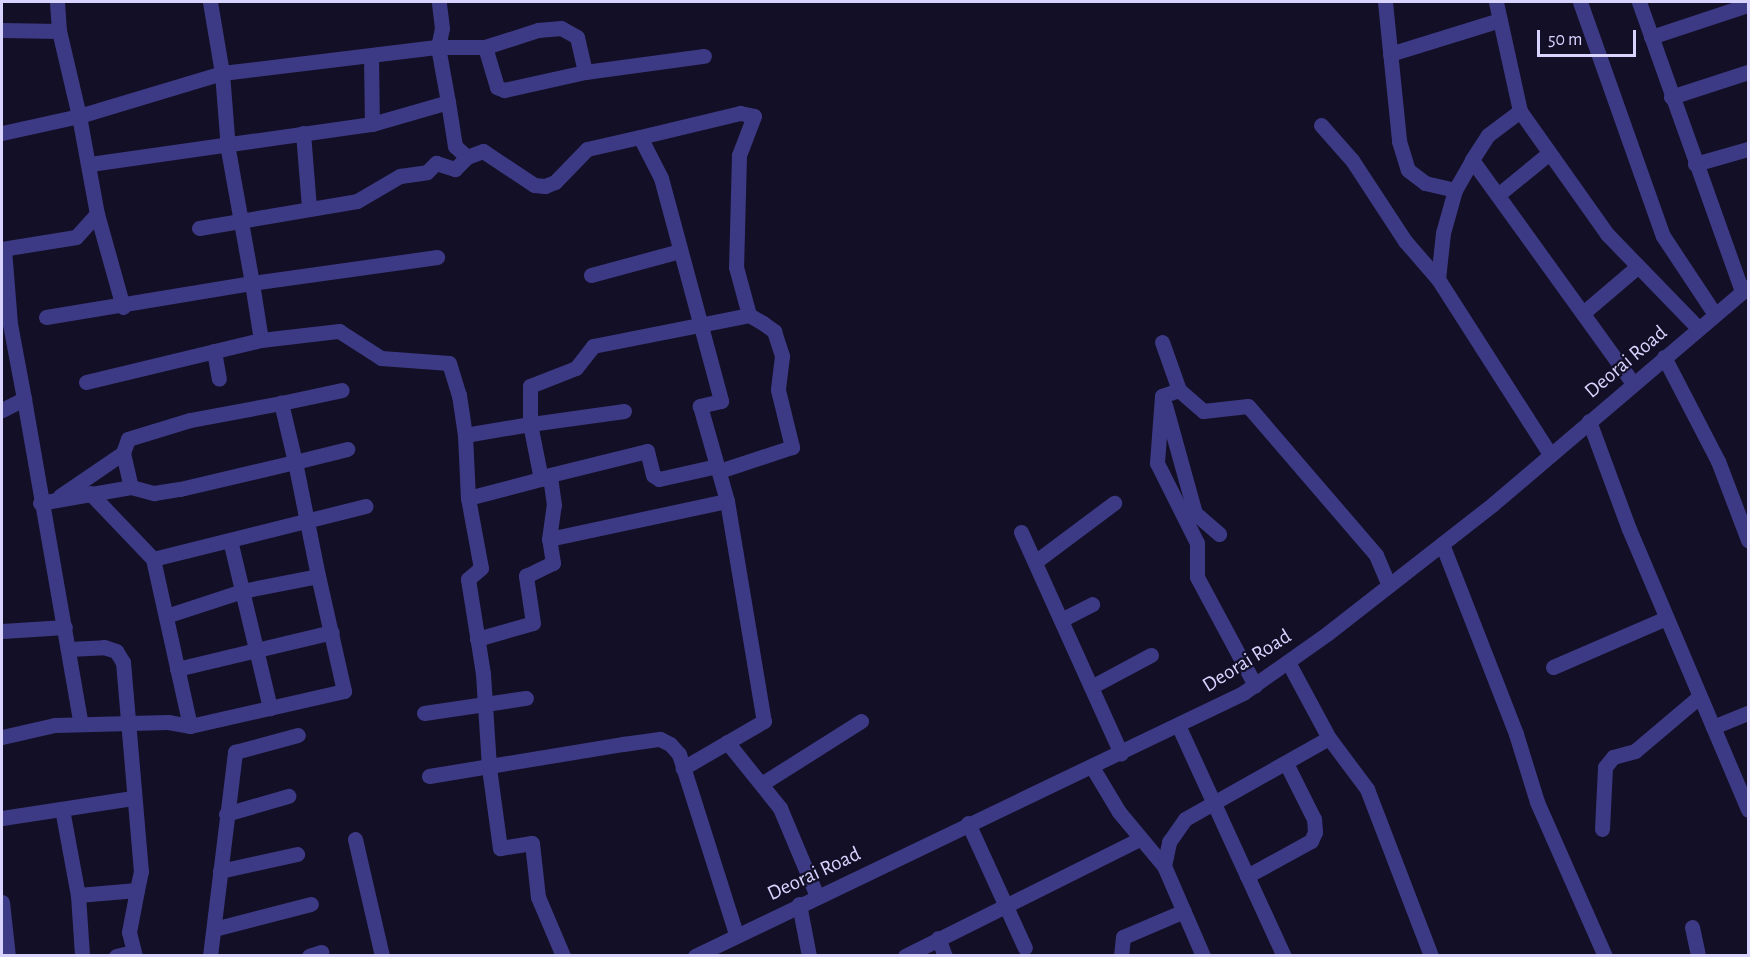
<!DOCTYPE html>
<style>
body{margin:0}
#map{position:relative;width:1750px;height:957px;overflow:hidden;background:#130f26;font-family:"Alegreya Sans",sans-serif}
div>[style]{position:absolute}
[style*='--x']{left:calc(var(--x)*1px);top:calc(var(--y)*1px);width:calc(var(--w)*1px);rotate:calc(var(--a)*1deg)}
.minor>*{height:15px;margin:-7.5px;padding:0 7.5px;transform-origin:7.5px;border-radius:7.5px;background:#3d3a85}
.tertiary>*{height:15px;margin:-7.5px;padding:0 7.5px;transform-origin:7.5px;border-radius:7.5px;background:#3d3a85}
span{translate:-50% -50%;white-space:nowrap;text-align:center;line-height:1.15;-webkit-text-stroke:4.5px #130f26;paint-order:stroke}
.street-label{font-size:21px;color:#d9d4ff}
.frame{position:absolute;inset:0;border:3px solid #d9d4ff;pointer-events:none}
.scale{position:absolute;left:1537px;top:30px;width:99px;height:27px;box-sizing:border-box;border:3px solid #d9d4ff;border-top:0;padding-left:8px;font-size:18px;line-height:21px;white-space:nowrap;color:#d9d4ff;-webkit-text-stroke:4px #130f26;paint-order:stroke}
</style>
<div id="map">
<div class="minor">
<div style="--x:1385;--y:2;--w:140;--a:84.2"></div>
<div style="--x:1399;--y:141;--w:30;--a:73"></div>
<div style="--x:1408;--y:170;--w:21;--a:37"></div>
<div style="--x:1425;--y:183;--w:31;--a:13"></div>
<div style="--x:1455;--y:190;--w:45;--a:105.6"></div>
<div style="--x:1443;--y:233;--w:46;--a:96.2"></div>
<div style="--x:1496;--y:2;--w:112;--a:77.6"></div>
<div style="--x:1520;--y:111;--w:40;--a:143"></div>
<div style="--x:1488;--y:135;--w:30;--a:123"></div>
<div style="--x:1472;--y:160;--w:275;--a:54.2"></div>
<div style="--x:1580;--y:2;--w:248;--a:70.5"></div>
<div style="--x:1663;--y:236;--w:92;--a:56.5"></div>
<div style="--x:1639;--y:2;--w:308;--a:70.4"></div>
<div style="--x:2;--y:30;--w:57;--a:1"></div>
<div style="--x:1651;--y:37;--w:102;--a:-18.3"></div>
<div style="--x:485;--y:47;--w:56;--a:-17.8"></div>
<div style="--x:538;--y:30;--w:23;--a:-5"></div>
<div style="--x:561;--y:28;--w:18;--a:29"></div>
<div style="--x:577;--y:37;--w:36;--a:77"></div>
<div style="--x:1390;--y:54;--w:115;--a:-17.2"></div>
<div style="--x:371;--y:56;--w:68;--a:89.2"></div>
<div style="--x:1671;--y:97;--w:81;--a:-18"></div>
<div style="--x:448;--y:102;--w:45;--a:81"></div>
<div style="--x:455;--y:146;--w:16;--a:43"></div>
<div style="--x:467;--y:157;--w:17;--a:-21"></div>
<div style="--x:483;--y:151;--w:61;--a:33.7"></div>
<div style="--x:534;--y:185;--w:11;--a:5"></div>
<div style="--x:545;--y:186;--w:11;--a:-22"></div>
<div style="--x:555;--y:182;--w:46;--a:-45.9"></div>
<div style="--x:587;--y:149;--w:54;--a:-12.8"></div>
<div style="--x:640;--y:137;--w:46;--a:62.9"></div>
<div style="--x:661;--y:178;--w:231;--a:74.9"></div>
<div style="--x:721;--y:401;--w:22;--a:167"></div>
<div style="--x:700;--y:406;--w:99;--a:74.1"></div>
<div style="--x:727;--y:501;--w:223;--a:80.5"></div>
<div style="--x:764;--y:721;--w:94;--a:149.9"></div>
<div style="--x:1520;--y:111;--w:151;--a:54.7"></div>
<div style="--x:1607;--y:234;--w:131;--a:45.9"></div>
<div style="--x:1321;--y:125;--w:47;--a:48.5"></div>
<div style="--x:1352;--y:160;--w:97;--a:56.8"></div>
<div style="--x:1405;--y:241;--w:50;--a:49"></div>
<div style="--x:1438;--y:279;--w:208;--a:57.4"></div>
<div style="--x:2;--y:133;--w:79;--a:-12.4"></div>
<div style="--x:79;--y:116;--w:87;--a:-103.2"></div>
<div style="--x:59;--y:31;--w:29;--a:-94"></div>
<div style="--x:303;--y:133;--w:75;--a:85.4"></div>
<div style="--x:640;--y:137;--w:103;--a:-13.5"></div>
<div style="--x:740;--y:113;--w:14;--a:12"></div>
<div style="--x:754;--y:116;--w:42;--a:111"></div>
<div style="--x:739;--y:155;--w:112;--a:91.5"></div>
<div style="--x:736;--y:267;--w:50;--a:74.8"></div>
<div style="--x:90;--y:164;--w:285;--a:-8.1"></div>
<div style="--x:372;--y:124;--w:79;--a:-16.1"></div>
<div style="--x:448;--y:102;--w:56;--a:-100.3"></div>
<div style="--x:438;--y:47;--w:47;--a:0"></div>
<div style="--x:485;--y:47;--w:42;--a:73.3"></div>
<div style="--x:497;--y:87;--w:8;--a:23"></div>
<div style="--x:504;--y:90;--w:83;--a:-12.5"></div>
<div style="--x:585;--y:72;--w:120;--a:-7.7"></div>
<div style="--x:1695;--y:164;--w:55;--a:-15.8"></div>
<div style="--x:1455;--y:190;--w:34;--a:-60"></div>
<div style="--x:1499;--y:194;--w:63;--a:-39.2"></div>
<div style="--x:199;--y:228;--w:160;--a:-9.7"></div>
<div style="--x:357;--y:201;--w:50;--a:-30.2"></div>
<div style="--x:400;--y:176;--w:27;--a:-8"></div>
<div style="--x:427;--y:172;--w:13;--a:-45"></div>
<div style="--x:436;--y:163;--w:20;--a:18"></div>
<div style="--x:455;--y:169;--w:17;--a:-45"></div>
<div style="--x:2;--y:249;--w:75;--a:-9.2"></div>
<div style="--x:76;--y:237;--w:31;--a:-48"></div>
<div style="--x:4;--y:249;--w:75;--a:85.4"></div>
<div style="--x:10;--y:324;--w:76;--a:79.4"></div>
<div style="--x:591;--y:275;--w:92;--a:-15.1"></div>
<div style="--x:123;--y:307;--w:97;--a:-105.6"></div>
<div style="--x:97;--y:214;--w:100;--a:-100.4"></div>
<div style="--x:79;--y:116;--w:149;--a:-16.7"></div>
<div style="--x:222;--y:73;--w:218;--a:-6.9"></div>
<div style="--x:438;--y:47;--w:19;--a:-78"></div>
<div style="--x:442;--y:28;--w:26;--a:-97"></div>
<div style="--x:1583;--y:313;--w:71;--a:-40.4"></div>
<div style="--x:46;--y:317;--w:209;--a:-9.4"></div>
<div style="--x:252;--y:283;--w:136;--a:-100.2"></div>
<div style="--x:228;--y:149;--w:76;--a:-94.5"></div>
<div style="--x:222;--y:73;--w:72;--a:-99.6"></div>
<div style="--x:261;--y:340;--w:79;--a:-6.6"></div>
<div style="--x:339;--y:331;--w:50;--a:32.7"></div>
<div style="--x:381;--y:358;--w:68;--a:4.2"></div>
<div style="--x:449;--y:363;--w:34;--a:73"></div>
<div style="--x:459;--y:395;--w:40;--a:81.5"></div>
<div style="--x:1162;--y:342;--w:51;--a:70.5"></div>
<div style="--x:1179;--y:390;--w:18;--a:161"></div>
<div style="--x:1162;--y:396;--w:67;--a:94.3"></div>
<div style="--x:1157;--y:463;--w:89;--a:63.4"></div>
<div style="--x:1197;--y:543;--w:34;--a:90"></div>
<div style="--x:1197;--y:577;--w:123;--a:61.8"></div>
<div style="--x:214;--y:351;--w:28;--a:80"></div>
<div style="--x:1664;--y:357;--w:117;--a:62.6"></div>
<div style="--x:1718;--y:461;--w:85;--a:69.2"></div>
<div style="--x:86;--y:382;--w:180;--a:-13.5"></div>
<div style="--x:261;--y:340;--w:58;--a:-99"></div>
<div style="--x:252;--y:283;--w:187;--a:-8"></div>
<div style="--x:1179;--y:390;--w:32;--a:41"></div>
<div style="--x:1203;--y:411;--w:45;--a:-6.3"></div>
<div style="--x:1248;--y:406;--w:196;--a:49.3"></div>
<div style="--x:1376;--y:555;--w:33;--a:67"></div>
<div style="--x:281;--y:403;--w:62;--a:-12"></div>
<div style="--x:1165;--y:405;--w:112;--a:74.5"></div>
<div style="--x:1195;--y:513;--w:32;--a:41"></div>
<div style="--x:2;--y:410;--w:25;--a:-27"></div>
<div style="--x:24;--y:399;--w:330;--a:80.1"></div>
<div style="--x:624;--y:411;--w:95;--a:172.1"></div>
<div style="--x:530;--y:424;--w:38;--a:-90"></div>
<div style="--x:530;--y:386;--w:49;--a:-21.4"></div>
<div style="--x:576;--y:368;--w:28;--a:-52"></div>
<div style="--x:593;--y:346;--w:159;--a:-11.2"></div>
<div style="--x:749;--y:315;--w:16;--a:30"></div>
<div style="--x:763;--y:323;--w:14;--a:36"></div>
<div style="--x:774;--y:331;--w:26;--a:72"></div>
<div style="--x:782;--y:356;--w:34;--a:97"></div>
<div style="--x:778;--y:390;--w:59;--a:76.2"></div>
<div style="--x:792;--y:447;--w:77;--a:161.8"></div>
<div style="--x:1589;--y:421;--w:115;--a:69.7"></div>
<div style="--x:1629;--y:529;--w:305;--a:67"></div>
<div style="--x:550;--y:475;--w:10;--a:156"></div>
<div style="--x:541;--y:479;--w:56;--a:-101.3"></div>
<div style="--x:530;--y:424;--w:66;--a:170.4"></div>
<div style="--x:465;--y:435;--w:63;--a:87.3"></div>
<div style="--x:468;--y:498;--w:71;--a:79.5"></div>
<div style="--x:481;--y:568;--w:17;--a:140"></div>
<div style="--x:468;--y:579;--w:96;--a:81"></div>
<div style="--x:483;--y:674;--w:94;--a:86.3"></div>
<div style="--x:489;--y:768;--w:81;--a:82.2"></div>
<div style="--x:500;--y:848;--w:32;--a:-9"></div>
<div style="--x:532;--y:843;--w:54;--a:83.7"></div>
<div style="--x:538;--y:897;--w:64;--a:67"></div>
<div style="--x:90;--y:493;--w:91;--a:46.3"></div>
<div style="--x:153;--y:559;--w:171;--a:77.5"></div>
<div style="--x:60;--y:496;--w:76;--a:-34.3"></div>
<div style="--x:468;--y:498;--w:75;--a:-14.6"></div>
<div style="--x:40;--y:503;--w:92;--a:-10"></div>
<div style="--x:1021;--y:532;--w:243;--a:65.7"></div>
<div style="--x:549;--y:539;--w:182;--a:-12.1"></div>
<div style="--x:230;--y:540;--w:173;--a:76.6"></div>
<div style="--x:1442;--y:544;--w:204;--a:68.7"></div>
<div style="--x:1516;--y:734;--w:71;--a:72.8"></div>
<div style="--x:1537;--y:802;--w:168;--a:66.2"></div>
<div style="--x:153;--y:559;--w:219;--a:-14"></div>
<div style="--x:1035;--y:562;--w:99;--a:-36.8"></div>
<div style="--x:166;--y:616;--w:80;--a:-18.2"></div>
<div style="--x:242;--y:591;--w:77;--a:-11.2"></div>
<div style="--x:318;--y:576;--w:116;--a:-101.4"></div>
<div style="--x:295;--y:462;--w:61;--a:-103.3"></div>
<div style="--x:281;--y:403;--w:93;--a:169.4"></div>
<div style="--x:190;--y:420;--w:65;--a:163"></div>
<div style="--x:128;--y:439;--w:15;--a:110"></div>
<div style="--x:123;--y:453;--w:35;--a:77"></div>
<div style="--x:131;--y:487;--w:24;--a:15"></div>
<div style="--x:154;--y:493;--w:26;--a:-9"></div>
<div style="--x:180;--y:489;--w:118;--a:-13.2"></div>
<div style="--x:295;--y:462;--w:54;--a:-14"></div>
<div style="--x:1061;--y:620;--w:35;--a:-27"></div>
<div style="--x:2;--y:631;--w:63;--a:-3.6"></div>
<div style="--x:477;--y:639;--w:58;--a:-15.9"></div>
<div style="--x:533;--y:623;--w:48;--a:-98.5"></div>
<div style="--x:526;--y:576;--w:30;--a:-26"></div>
<div style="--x:553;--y:563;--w:24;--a:-99"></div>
<div style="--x:549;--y:539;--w:34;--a:-82"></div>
<div style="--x:554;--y:505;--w:30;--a:-98"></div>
<div style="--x:550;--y:475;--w:100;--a:-13.9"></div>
<div style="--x:647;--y:451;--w:25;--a:76"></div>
<div style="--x:653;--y:475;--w:7;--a:34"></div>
<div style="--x:659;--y:479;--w:59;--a:-12.6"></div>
<div style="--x:69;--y:649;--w:35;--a:-3"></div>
<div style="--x:104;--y:647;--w:13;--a:18"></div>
<div style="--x:116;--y:651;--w:13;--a:58"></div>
<div style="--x:123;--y:662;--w:210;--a:85.1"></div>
<div style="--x:141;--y:871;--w:19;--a:102"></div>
<div style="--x:1288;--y:662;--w:86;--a:61.7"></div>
<div style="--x:1329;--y:738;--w:64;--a:53.3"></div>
<div style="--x:1367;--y:789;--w:179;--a:69"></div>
<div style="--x:1553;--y:667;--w:123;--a:-23.4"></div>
<div style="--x:177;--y:669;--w:159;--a:-13.4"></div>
<div style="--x:1091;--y:687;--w:68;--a:-28.1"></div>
<div style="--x:424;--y:713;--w:103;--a:-8.4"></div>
<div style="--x:1178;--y:725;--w:254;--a:65.4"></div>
<div style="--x:1713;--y:727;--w:38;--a:-22"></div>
<div style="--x:2;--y:737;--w:54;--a:-12.8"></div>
<div style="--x:55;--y:725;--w:113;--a:-1.5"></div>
<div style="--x:168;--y:722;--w:22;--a:10"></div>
<div style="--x:190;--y:726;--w:158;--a:-12.8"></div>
<div style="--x:344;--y:691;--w:118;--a:-102.7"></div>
<div style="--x:727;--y:742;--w:85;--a:51.2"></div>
<div style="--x:780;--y:808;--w:95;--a:67.2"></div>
<div style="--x:1092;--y:767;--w:52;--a:59"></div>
<div style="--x:1119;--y:812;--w:70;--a:50.2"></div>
<div style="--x:429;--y:776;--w:197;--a:-9.4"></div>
<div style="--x:623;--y:744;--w:37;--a:-8"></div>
<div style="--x:660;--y:739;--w:11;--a:27"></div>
<div style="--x:670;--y:744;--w:13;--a:48"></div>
<div style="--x:679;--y:754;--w:189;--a:72.4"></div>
<div style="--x:763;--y:783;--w:116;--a:-32.3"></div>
<div style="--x:62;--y:809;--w:87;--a:79.5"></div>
<div style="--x:78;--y:895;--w:59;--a:-4.8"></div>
<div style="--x:137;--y:890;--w:43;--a:100.8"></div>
<div style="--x:129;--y:932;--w:25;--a:76"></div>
<div style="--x:226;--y:814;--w:65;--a:-16.2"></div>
<div style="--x:2;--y:818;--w:132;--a:-8.7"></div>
<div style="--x:968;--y:823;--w:137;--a:65.5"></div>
<div style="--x:1602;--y:829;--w:62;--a:-87.2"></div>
<div style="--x:1605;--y:767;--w:13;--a:-51"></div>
<div style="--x:1613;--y:757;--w:23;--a:-15"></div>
<div style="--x:1635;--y:751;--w:84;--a:-40.2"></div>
<div style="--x:355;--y:839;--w:120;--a:77"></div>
<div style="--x:220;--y:871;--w:79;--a:-12.4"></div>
<div style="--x:1247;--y:876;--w:73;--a:-28.7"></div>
<div style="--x:1311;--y:841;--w:10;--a:-66"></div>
<div style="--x:1315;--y:832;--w:13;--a:-94"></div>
<div style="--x:1314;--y:819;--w:63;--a:-116.6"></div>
<div style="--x:78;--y:895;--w:61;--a:86.2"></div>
<div style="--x:2;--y:902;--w:54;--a:83.7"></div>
<div style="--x:799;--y:904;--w:53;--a:79.1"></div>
<div style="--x:1692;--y:927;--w:30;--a:78"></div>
<div style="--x:214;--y:929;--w:100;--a:-14.5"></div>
<div style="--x:938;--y:938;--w:19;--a:69"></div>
<div style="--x:116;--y:956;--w:17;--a:-13"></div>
<div style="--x:210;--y:956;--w:206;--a:-83"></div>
<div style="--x:235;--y:752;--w:65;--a:-15.1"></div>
<div style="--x:309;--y:956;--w:13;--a:-18"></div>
<div style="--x:905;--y:956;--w:263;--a:-26.5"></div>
<div style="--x:1121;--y:956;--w:19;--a:-84"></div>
<div style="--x:1123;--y:937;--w:66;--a:-23.1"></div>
<div style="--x:1203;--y:956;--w:98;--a:-113.4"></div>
<div style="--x:1164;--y:866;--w:25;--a:-78"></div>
<div style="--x:1169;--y:842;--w:28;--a:-55"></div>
<div style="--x:1185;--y:819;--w:165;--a:-29.4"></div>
</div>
<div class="tertiary">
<div style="--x:695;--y:956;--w:608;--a:-25.64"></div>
<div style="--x:1243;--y:693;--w:104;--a:-35.2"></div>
<div style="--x:1328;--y:633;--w:209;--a:-38"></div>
<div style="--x:1493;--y:504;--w:335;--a:-40.4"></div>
</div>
<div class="street-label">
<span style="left:1626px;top:362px;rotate:-40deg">Deorai Road</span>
<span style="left:1247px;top:661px;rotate:-32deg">Deorai Road</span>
<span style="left:814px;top:874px;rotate:-25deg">Deorai Road</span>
</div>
<div class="frame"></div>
<div class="scale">50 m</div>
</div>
